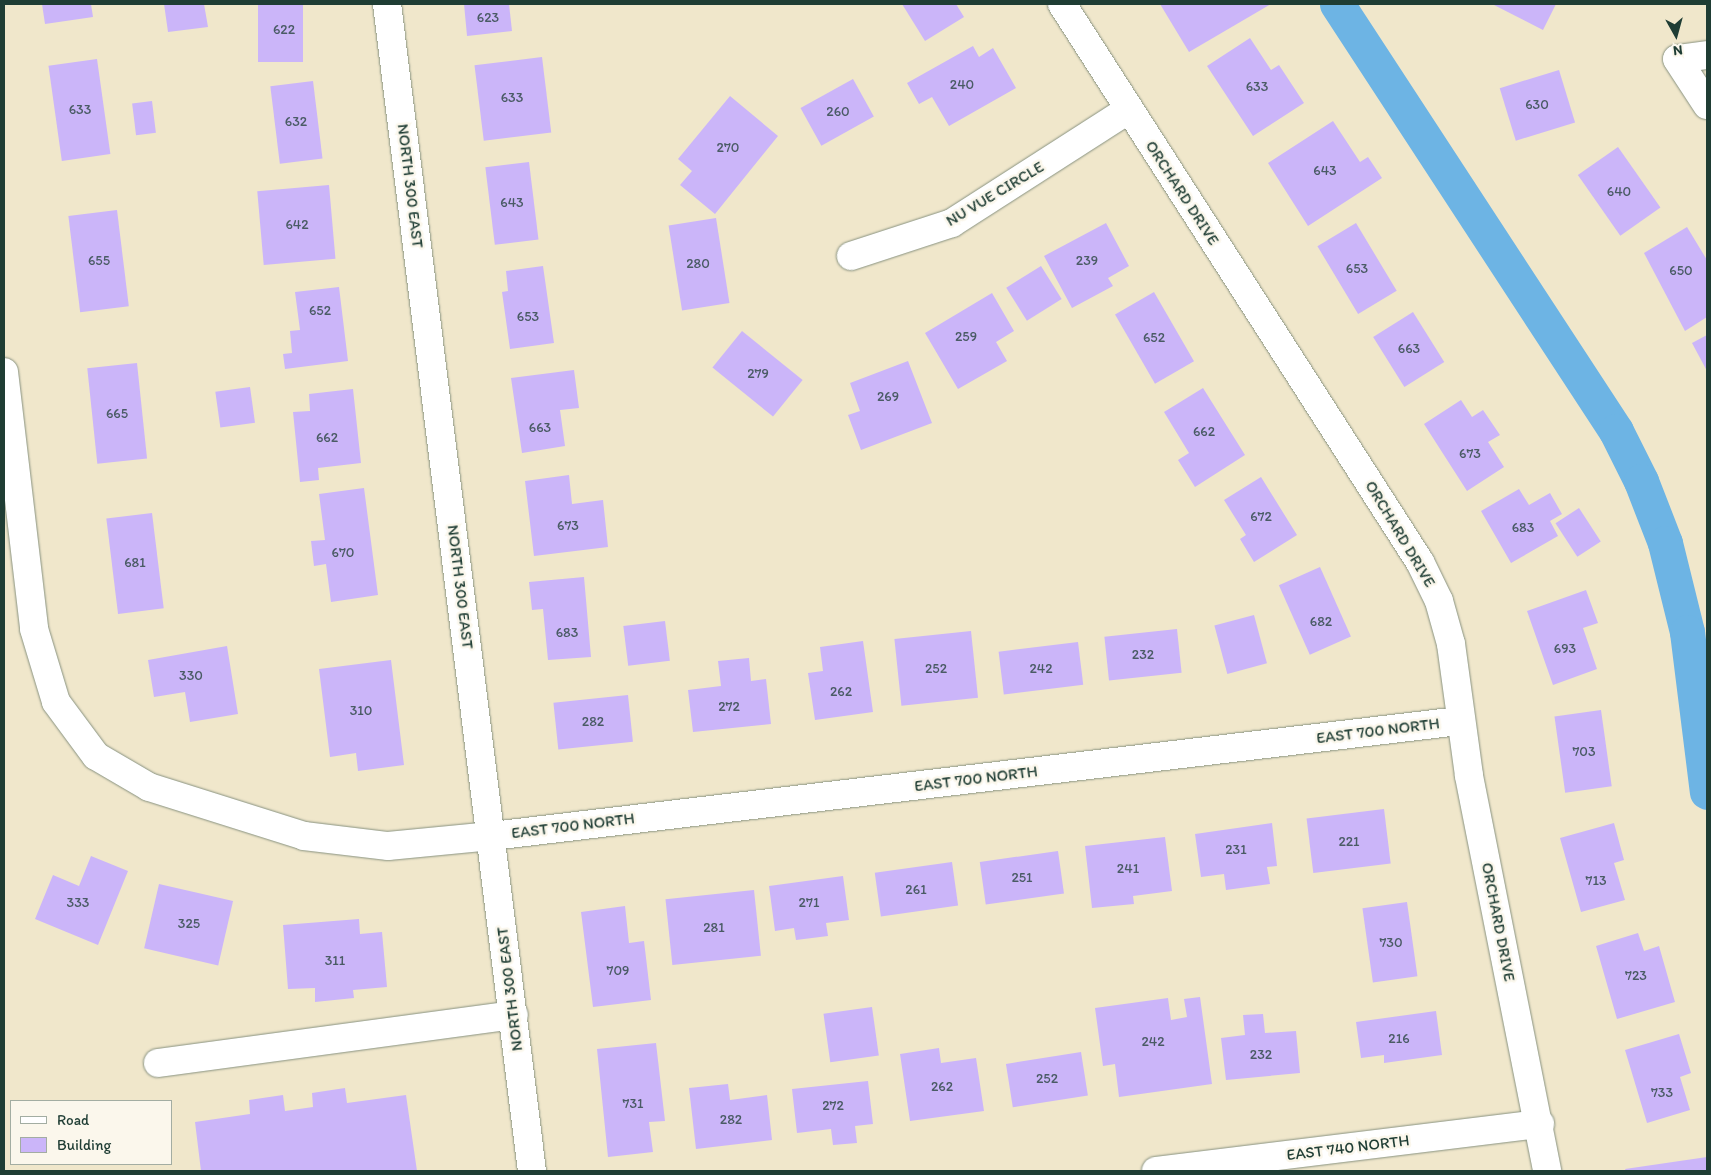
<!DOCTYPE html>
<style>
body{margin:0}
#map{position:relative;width:1711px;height:1175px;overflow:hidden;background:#f0e7cb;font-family:Itim,sans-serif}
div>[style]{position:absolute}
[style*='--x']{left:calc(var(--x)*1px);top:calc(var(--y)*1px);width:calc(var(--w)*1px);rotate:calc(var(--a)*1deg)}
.canal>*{height:35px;margin:-17.5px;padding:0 17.5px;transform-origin:17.5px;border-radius:17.5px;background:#6db4e4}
.building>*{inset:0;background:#cbb5f9;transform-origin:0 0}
.roads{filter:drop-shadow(0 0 1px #889280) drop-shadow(0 0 1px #889280)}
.minor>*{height:28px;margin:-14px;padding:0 14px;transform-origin:14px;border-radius:14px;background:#fff}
span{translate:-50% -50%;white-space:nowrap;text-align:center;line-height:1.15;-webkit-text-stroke:5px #fbf7ec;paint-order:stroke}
.number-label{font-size:14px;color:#4a5b65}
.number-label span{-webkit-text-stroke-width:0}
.street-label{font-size:16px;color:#1f3d34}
.frame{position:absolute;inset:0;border:5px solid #1f3d34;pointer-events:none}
.legend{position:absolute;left:10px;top:1100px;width:162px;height:65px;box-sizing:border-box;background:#fbf7ec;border:1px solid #a3ada2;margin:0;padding:6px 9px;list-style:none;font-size:15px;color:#1f3d34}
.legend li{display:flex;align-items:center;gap:10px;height:25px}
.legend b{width:25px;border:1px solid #a3ada2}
.north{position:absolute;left:1651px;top:10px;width:50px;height:50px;-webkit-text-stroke:4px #fbf7ec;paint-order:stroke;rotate:173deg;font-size:14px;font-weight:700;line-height:20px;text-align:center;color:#1f3d34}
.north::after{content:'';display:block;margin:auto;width:18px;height:22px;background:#1f3d34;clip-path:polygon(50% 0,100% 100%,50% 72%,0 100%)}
</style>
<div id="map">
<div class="canal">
<div style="--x:1337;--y:4;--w:510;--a:56.84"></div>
<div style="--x:1616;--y:431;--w:56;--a:63.4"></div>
<div style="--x:1641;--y:481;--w:66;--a:68.8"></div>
<div style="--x:1665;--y:543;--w:92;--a:76.1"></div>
<div style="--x:1687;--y:632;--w:161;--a:82.9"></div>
</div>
<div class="building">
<div style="clip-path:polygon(42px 4px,91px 4px,93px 17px,45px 24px)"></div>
<div style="clip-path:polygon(164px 4px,204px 4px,208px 27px,168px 32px)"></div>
<div style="left:258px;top:4px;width:45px;height:58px"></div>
<div style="clip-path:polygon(464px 4px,509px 4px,512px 31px,467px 36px)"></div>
<div style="clip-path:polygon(902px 4px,956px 4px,964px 17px,925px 41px)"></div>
<div style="clip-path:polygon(1160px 4px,1271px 4px,1189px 52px)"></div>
<div style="clip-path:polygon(1492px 4px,1556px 4px,1543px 30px)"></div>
<div style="clip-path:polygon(1250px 38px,1271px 70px,1279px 65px,1304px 103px,1253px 136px,1207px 66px)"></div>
<div style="clip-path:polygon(973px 46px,979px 57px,993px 48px,1016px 88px,949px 126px,932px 97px,919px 104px,907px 83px)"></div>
<div style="left:542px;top:57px;width:76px;height:68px;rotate:83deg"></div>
<div style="left:97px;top:59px;width:96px;height:49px;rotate:82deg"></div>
<div style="left:1559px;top:70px;width:55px;height:62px;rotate:73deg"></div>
<div style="left:853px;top:79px;width:43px;height:60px;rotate:61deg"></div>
<div style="left:313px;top:81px;width:78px;height:43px;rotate:83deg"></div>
<div style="clip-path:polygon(730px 96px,778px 136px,715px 214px,680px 185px,692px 171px,678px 159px)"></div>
<div style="left:152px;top:101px;width:32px;height:20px;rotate:83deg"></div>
<div style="clip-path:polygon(1333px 121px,1360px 162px,1368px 157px,1382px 178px,1308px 226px,1268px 163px)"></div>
<div style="left:1618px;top:147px;width:74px;height:49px;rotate:55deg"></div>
<div style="left:529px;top:162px;width:78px;height:44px;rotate:83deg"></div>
<div style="left:329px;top:185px;width:74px;height:72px;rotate:85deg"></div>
<div style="left:117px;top:210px;width:97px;height:49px;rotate:83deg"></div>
<div style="left:716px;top:218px;width:86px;height:48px;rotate:81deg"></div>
<div style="clip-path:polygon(1106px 223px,1129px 266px,1108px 278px,1113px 286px,1072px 308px,1044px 256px)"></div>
<div style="left:1356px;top:223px;width:79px;height:45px;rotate:59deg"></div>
<div style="clip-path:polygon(1687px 227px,1707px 260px,1707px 317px,1685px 331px,1644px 253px)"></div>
<div style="clip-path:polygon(543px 266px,554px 343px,510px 349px,502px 292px,508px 291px,506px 271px)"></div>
<div style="left:1041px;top:266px;width:39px;height:41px;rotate:58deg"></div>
<div style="clip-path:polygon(339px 287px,348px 361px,285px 369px,283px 354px,292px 353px,290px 331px,300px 330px,295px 292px)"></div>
<div style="left:1154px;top:292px;width:80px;height:45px;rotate:60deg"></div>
<div style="clip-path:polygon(992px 293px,1014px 331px,996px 342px,1007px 361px,958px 389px,925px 333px)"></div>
<div style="left:1413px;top:312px;width:59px;height:47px;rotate:58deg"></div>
<div style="left:742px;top:331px;width:78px;height:47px;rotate:39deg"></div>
<div style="clip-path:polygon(1707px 335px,1707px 371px,1692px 343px)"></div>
<div style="clip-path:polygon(908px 361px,932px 423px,861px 450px,848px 415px,860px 411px,850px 383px)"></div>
<div style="left:137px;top:363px;width:96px;height:50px;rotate:84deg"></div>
<div style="clip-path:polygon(574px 370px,579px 408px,560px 410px,565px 446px,522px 453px,511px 378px)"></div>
<div style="left:250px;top:387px;width:36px;height:35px;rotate:82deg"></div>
<div style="clip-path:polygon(1203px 388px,1245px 455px,1195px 487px,1178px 460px,1189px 453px,1164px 412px)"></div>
<div style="clip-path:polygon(353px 389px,361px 463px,318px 468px,319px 480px,300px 482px,293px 412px,310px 411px,309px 394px)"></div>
<div style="clip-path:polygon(1461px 400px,1472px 417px,1483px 410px,1500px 435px,1488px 442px,1504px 467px,1467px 491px,1424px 424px)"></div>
<div style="clip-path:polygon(569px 475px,572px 504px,603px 500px,608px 547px,534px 556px,525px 481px)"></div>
<div style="clip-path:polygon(1261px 477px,1297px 535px,1254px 562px,1240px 539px,1246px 535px,1224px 500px)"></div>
<div style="clip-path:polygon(364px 488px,378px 595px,331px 602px,326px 564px,314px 566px,311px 541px,325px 540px,319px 494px)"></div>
<div style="clip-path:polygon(1519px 489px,1529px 505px,1550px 493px,1562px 514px,1550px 521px,1558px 536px,1511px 563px,1481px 511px)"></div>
<div style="left:1579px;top:508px;width:40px;height:28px;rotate:57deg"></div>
<div style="left:152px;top:513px;width:96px;height:46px;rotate:83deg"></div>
<div style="left:1320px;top:567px;width:76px;height:45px;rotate:66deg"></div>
<div style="clip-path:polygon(584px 577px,591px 657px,548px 660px,543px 609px,532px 610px,529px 582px)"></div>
<div style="clip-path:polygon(1586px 590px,1598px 623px,1583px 628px,1597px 669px,1553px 685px,1527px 611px)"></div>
<div style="left:1254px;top:615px;width:50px;height:41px;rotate:75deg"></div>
<div style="left:665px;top:621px;width:40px;height:42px;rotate:83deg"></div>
<div style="left:1177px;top:629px;width:44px;height:73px;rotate:84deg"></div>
<div style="left:971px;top:631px;width:67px;height:77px;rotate:84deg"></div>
<div style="clip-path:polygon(863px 641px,873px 712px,815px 720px,808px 673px,823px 671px,820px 647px)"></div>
<div style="left:1078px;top:642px;width:43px;height:80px;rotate:83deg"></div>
<div style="clip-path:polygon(227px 646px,238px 714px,190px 722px,185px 692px,154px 697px,148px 660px)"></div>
<div style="clip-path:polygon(749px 658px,751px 681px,766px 679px,771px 724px,693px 732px,688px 690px,721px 686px,718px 661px)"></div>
<div style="clip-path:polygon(391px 660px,404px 765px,358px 771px,356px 753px,330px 757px,319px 669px)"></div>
<div style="left:628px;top:695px;width:47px;height:75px;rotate:84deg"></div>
<div style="left:1601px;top:710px;width:77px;height:47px;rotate:82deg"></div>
<div style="left:1384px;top:809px;width:55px;height:78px;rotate:83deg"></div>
<div style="clip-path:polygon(1272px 823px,1277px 866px,1267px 867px,1270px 884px,1226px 890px,1224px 874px,1201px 877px,1195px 834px)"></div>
<div style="clip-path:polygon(1614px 823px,1624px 860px,1614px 863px,1625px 900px,1581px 912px,1560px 838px)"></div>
<div style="clip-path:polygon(1165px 837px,1172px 891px,1133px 896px,1134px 904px,1092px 908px,1085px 846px)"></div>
<div style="left:1058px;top:851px;width:43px;height:79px;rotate:82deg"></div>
<div style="clip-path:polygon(91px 856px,128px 871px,98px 945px,35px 919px,53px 875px,79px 886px)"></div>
<div style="left:952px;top:862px;width:44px;height:78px;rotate:82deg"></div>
<div style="clip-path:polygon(843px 876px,849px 920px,826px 923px,828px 936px,796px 940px,794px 928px,775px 931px,769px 886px)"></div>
<div style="left:159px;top:884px;width:76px;height:66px;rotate:13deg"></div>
<div style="left:754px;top:890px;width:66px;height:89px;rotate:84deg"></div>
<div style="left:1407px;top:902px;width:75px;height:45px;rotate:82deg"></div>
<div style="clip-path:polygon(625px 906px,629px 943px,644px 941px,651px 1000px,593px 1007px,581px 912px)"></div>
<div style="clip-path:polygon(359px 919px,360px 934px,382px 932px,387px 987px,353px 990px,354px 998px,315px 1002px,315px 988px,288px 989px,283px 925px)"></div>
<div style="clip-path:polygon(1638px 933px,1644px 951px,1659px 946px,1675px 1002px,1617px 1019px,1596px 946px)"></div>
<div style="clip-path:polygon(1200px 997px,1212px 1084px,1119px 1097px,1115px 1064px,1103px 1066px,1095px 1008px,1168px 998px,1171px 1020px,1187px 1017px,1184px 999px)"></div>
<div style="left:872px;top:1007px;width:49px;height:49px;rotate:82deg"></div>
<div style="clip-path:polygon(1436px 1011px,1442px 1055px,1384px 1063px,1384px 1055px,1361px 1058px,1356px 1022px)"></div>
<div style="clip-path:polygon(1263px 1014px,1265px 1033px,1296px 1031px,1300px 1073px,1226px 1080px,1221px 1038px,1245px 1035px,1243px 1015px)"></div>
<div style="clip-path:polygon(1679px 1034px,1691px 1073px,1680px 1077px,1690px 1110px,1647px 1123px,1625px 1050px)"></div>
<div style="clip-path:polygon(656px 1043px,665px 1121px,649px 1122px,653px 1152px,608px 1157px,597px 1049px)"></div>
<div style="clip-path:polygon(939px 1048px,941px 1063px,976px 1058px,984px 1111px,910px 1121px,900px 1054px)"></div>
<div style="left:1081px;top:1052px;width:44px;height:76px;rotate:81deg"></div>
<div style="clip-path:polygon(868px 1081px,873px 1124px,855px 1126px,857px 1143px,833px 1145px,831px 1129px,797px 1133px,792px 1089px)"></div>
<div style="clip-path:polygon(728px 1084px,730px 1100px,767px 1095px,772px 1140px,696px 1149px,689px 1088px)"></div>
<div style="clip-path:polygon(345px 1088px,347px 1103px,406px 1095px,417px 1171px,201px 1171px,195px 1122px,250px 1114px,249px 1100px,283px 1095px,285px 1111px,313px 1107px,312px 1093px)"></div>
<div style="clip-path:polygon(1707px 1157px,1707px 1171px,1626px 1171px,1625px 1169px)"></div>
</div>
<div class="roads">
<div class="minor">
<div style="--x:387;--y:4;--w:1176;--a:82.92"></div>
<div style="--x:1062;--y:4;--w:663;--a:57.32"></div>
<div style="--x:1420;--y:562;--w:43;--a:64"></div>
<div style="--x:1439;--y:601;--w:45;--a:74.4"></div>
<div style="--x:1451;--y:644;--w:133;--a:82.2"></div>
<div style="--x:1469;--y:776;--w:403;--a:78.8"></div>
<div style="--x:1707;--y:55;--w:30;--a:172"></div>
<div style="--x:1677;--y:59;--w:55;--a:56.9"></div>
<div style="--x:851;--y:256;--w:106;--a:-18.1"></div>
<div style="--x:952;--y:223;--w:209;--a:-32.7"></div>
<div style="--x:4;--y:372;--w:259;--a:83.3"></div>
<div style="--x:34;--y:629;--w:76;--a:73.2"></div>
<div style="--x:56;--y:702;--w:67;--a:53.5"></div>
<div style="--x:96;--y:756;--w:61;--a:30.3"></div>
<div style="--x:149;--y:787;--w:163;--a:17.5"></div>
<div style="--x:304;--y:836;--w:85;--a:6.8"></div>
<div style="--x:388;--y:846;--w:104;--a:-5.5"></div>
<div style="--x:492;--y:836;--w:975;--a:-6.78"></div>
<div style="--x:158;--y:1063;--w:359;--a:-7.7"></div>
<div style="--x:1156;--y:1171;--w:387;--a:-7"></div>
</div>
</div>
<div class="number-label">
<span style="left:488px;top:18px">623</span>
<span style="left:284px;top:30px">622</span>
<span style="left:962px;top:85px">240</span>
<span style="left:1257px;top:87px">633</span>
<span style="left:512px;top:98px">633</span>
<span style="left:1537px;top:105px">630</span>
<span style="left:80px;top:110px">633</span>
<span style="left:838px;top:112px">260</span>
<span style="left:296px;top:122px">632</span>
<span style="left:728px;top:148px">270</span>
<span style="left:1325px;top:171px">643</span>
<span style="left:1619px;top:192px">640</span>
<span style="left:512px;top:203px">643</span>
<span style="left:297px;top:225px">642</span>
<span style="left:99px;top:261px">655</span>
<span style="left:1087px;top:261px">239</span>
<span style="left:698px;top:264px">280</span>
<span style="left:1357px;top:269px">653</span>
<span style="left:1681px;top:271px">650</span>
<span style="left:320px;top:311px">652</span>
<span style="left:528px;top:317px">653</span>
<span style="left:966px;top:337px">259</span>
<span style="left:1154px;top:338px">652</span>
<span style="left:1409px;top:349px">663</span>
<span style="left:758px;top:374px">279</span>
<span style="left:888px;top:397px">269</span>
<span style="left:117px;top:414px">665</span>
<span style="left:540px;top:428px">663</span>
<span style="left:1204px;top:432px">662</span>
<span style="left:327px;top:438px">662</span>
<span style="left:1470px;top:454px">673</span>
<span style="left:1261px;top:517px">672</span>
<span style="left:568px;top:526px">673</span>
<span style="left:1523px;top:528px">683</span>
<span style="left:343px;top:553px">670</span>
<span style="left:135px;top:563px">681</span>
<span style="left:1321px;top:622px">682</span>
<span style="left:567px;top:633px">683</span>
<span style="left:1565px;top:649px">693</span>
<span style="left:1143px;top:655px">232</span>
<span style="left:936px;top:669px">252</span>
<span style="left:1041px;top:669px">242</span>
<span style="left:191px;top:676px">330</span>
<span style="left:841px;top:692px">262</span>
<span style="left:729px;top:707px">272</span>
<span style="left:361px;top:711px">310</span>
<span style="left:593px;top:722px">282</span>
<span style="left:1584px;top:752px">703</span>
<span style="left:1349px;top:842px">221</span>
<span style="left:1236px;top:850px">231</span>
<span style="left:1128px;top:869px">241</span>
<span style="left:1022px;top:878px">251</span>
<span style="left:1596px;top:881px">713</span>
<span style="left:916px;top:890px">261</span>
<span style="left:78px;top:903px">333</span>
<span style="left:809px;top:903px">271</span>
<span style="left:189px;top:924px">325</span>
<span style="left:714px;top:928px">281</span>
<span style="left:1391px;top:943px">730</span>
<span style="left:335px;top:961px">311</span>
<span style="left:618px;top:971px">709</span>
<span style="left:1636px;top:976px">723</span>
<span style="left:1399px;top:1039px">216</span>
<span style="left:1153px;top:1042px">242</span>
<span style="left:1261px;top:1055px">232</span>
<span style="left:1047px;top:1079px">252</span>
<span style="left:942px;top:1087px">262</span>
<span style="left:1662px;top:1093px">733</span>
<span style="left:633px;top:1104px">731</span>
<span style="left:833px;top:1106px">272</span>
<span style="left:731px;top:1120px">282</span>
</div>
<div class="street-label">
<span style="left:410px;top:186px;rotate:83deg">NORTH 300 EAST</span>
<span style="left:1182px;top:193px;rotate:57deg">ORCHARD DRIVE</span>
<span style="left:995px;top:194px;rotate:-31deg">NU VUE CIRCLE</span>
<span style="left:1400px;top:534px;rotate:59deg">ORCHARD DRIVE</span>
<span style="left:460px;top:587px;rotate:83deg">NORTH 300 EAST</span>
<span style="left:1378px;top:731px;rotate:-7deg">EAST 700 NORTH</span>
<span style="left:976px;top:779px;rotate:-7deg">EAST 700 NORTH</span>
<span style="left:573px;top:826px;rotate:-7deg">EAST 700 NORTH</span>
<span style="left:1498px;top:922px;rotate:79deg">ORCHARD DRIVE</span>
<span style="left:510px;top:989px;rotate:-97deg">NORTH 300 EAST</span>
<span style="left:1348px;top:1148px;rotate:-7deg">EAST 740 NORTH</span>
</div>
<div class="frame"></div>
<ul class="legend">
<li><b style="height:6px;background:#fff"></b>Road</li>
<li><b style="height:14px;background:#cbb5f9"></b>Building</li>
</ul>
<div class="north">N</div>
</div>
